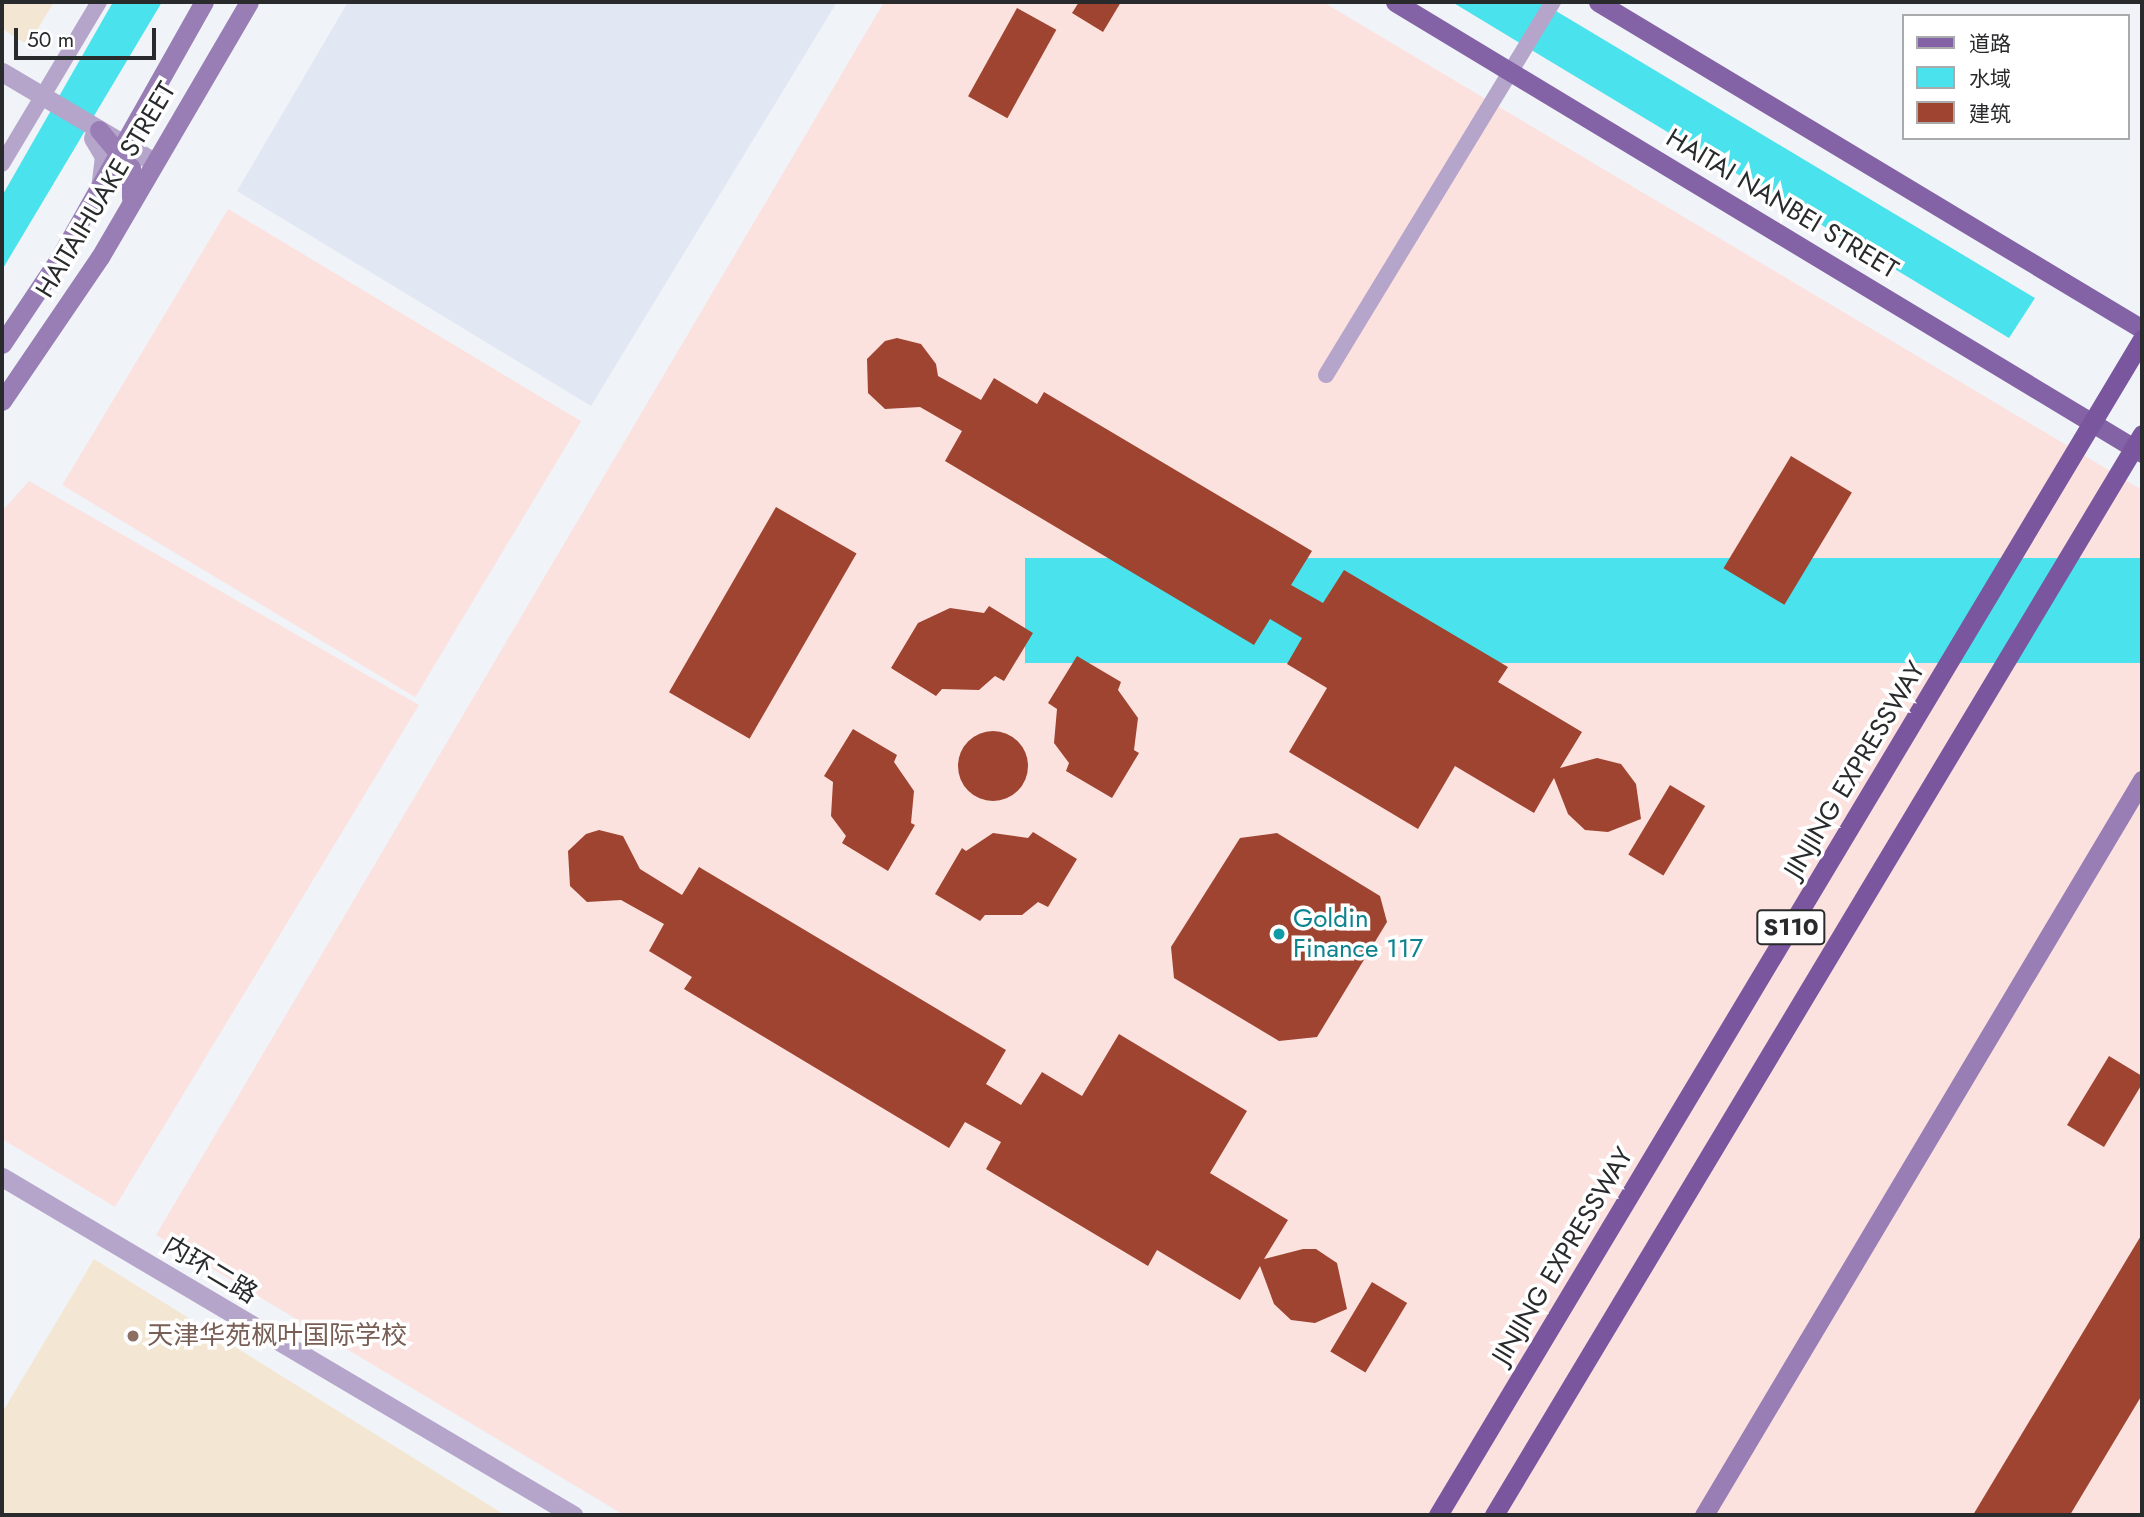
<!DOCTYPE html>
<meta charset="utf-8">
<style>
body{margin:0}
#map{position:relative;width:2144px;height:1517px;overflow:hidden;background:#f0f3f8;font-family:Jost,"Noto Sans SC",sans-serif}
div>[style]{position:absolute}
[style*='--x']{left:calc(var(--x)*1px);top:calc(var(--y)*1px);width:calc(var(--w)*1px);rotate:calc(var(--a)*1deg)}
.commercial>*{inset:0;background:#fce2df;transform-origin:0 0}
.built>*{inset:0;background:#e2e7f4}
.education>*{inset:0;background:#f3e7d3}
.water>*{inset:0;background:#4ae2ec;transform-origin:0 0}
.building>*{inset:0;background:#9e4430;transform-origin:0 0}
.round{border-radius:50%}
.minor>*{height:16px;margin:-8px;padding:0 8px;transform-origin:8px;border-radius:8px;background:#b6a5ca}
.tertiary>*{height:19px;margin:-9.5px;padding:0 9.5px;transform-origin:9.5px;border-radius:9.5px;background:#b6a5ca}
.secondary>*{height:19px;margin:-9.5px;padding:0 9.5px;transform-origin:9.5px;border-radius:9.5px;background:#987eb5}
.primary>*{height:19px;margin:-9.5px;padding:0 9.5px;transform-origin:9.5px;border-radius:9.5px;background:#8362a5}
.trunk>*{height:19px;margin:-9.5px;padding:0 9.5px;transform-origin:9.5px;border-radius:9.5px;background:#7a569e}
.dots>*{width:19px;height:19px;translate:-50% -50%;box-sizing:border-box;border:4px solid #fff;border-radius:50%}
span{translate:-50% -50%;white-space:nowrap;text-align:center;line-height:1.15;-webkit-text-stroke:7px #fff;paint-order:stroke}
.shield-label span{padding:2px 5px;background:#fff;border:2px solid;border-radius:5px;-webkit-text-stroke-width:0}
.shield-label{font-size:24px;color:#292a2c;font-weight:700}
.street-label{font-size:26px;color:#292a2c}
.culture-label{font-size:26px;color:#0d838f}
.left{translate:0 -50%;text-align:left}
.education-label{font-size:26px;color:#785e54}
.frame{position:absolute;inset:0;border:4px solid #292a2c;pointer-events:none}
.legend{position:absolute;left:1902px;top:14px;width:228px;height:126px;box-sizing:border-box;background:#fff;border:2px solid #a9aaab;margin:0;padding:9px 12px;list-style:none;font-size:21px;color:#292a2c}
.legend li{display:flex;align-items:center;gap:14px;height:35px}
.legend b{width:35px;border:2px solid #a9aaab}
.scale{position:absolute;left:14px;top:28px;width:142px;height:32px;box-sizing:border-box;border:4px solid #292a2c;border-top:0;padding-left:9px;font-size:21px;line-height:24px;white-space:nowrap;color:#292a2c;-webkit-text-stroke:5px #fff;paint-order:stroke}
</style>
<div id="map">
<div class="commercial">
<div style="clip-path:polygon(884px 2px,1323px 2px,2142px 490px,2142px 1515px,624px 1515px,156px 1235px)"></div>
<div style="left:228px;top:209px;width:412px;height:322px;rotate:31deg"></div>
<div style="clip-path:polygon(29px 481px,419px 705px,115px 1207px,2px 1139px,2px 511px)"></div>
</div>
<div class="built">
<div style="clip-path:polygon(348px 2px,837px 2px,591px 406px,237px 191px)"></div>
</div>
<div class="education">
<div style="clip-path:polygon(2px 2px,54px 2px,28px 45px,2px 29px)"></div>
<div style="clip-path:polygon(94px 1259px,505px 1515px,2px 1515px,2px 1413px)"></div>
</div>
<div class="water">
<div style="clip-path:polygon(113px 2px,162px 2px,2px 270px,2px 196px)"></div>
<div style="clip-path:polygon(1452px 2px,1541px 2px,2035px 298px,2009px 338px)"></div>
<div style="left:2142px;top:558px;width:105px;height:1117px;rotate:90deg"></div>
</div>
<div class="building">
<div style="clip-path:polygon(1079px 2px,1121px 2px,1103px 32px,1072px 13px)"></div>
<div style="left:1017px;top:8px;width:45px;height:101px;rotate:29deg"></div>
<div style="clip-path:polygon(897px 338px,921px 344px,936px 364px,938px 376px,981px 400px,994px 378px,1037px 404px,1044px 392px,1312px 551px,1291px 585px,1323px 603px,1344px 570px,1508px 667px,1498px 682px,1582px 732px,1560px 768px,1597px 758px,1621px 764px,1636px 784px,1641px 819px,1608px 832px,1585px 830px,1568px 814px,1554px 778px,1534px 813px,1455px 766px,1418px 829px,1289px 752px,1327px 688px,1287px 664px,1302px 638px,1270px 619px,1254px 645px,945px 461px,962px 431px,920px 407px,885px 409px,868px 393px,867px 359px,885px 341px)"></div>
<div style="left:1791px;top:456px;width:71px;height:131px;rotate:31deg"></div>
<div style="left:776px;top:507px;width:93px;height:214px;rotate:30deg"></div>
<div style="clip-path:polygon(989px 606px,1033px 633px,1004px 681px,995px 676px,979px 690px,942px 689px,936px 696px,891px 668px,918px 623px,950px 608px,984px 613px)"></div>
<div style="clip-path:polygon(1077px 656px,1121px 682px,1118px 690px,1138px 718px,1134px 750px,1139px 753px,1112px 798px,1066px 771px,1069px 763px,1054px 743px,1057px 709px,1048px 703px)"></div>
<div style="clip-path:polygon(853px 729px,897px 755px,894px 762px,914px 791px,911px 823px,915px 825px,888px 871px,842px 843px,846px 836px,831px 816px,833px 782px,824px 776px)"></div>
<div class="round" style="left:958px;top:731px;width:70px;height:70px"></div>
<div style="left:1670px;top:785px;width:41px;height:81px;rotate:31deg"></div>
<div style="clip-path:polygon(599px 830px,623px 836px,640px 869px,682px 895px,699px 867px,1006px 1050px,986px 1084px,1021px 1105px,1042px 1072px,1082px 1096px,1119px 1034px,1247px 1111px,1210px 1173px,1288px 1220px,1264px 1259px,1303px 1249px,1316px 1249px,1337px 1263px,1347px 1309px,1315px 1323px,1291px 1320px,1274px 1304px,1260px 1266px,1240px 1300px,1157px 1250px,1148px 1266px,986px 1169px,1001px 1142px,965px 1122px,949px 1148px,684px 989px,692px 977px,649px 951px,664px 924px,621px 900px,587px 902px,570px 886px,568px 851px,586px 834px)"></div>
<div style="clip-path:polygon(1033px 832px,1077px 859px,1048px 907px,1038px 902px,1022px 915px,985px 915px,980px 921px,935px 894px,962px 848px,966px 851px,993px 833px,1028px 838px)"></div>
<div style="clip-path:polygon(1277px 833px,1380px 896px,1387px 922px,1317px 1037px,1279px 1041px,1174px 978px,1171px 947px,1240px 838px)"></div>
<div style="clip-path:polygon(2109px 1056px,2142px 1076px,2142px 1084px,2104px 1147px,2067px 1125px)"></div>
<div style="clip-path:polygon(2142px 1234px,2142px 1395px,2070px 1515px,1973px 1515px)"></div>
<div style="left:1372px;top:1282px;width:41px;height:81px;rotate:31deg"></div>
</div>
<div class="minor">
<div style="--x:2;--y:164;--w:189;--a:-59.1"></div>
<div style="--x:1326;--y:375;--w:437;--a:-58.7"></div>
</div>
<div class="tertiary">
<div style="--x:2;--y:72;--w:177;--a:30.6"></div>
<div style="--x:93;--y:138;--w:21;--a:59"></div>
<div style="--x:104;--y:156;--w:26;--a:97"></div>
<div style="--x:2;--y:1177;--w:664;--a:30.62"></div>
</div>
<div class="secondary">
<div style="--x:99;--y:130;--w:50;--a:49.9"></div>
<div style="--x:131;--y:168;--w:30;--a:90"></div>
<div style="--x:2;--y:344;--w:102;--a:-56.2"></div>
<div style="--x:59;--y:259;--w:295;--a:-60.6"></div>
<div style="--x:2;--y:401;--w:174;--a:-55.8"></div>
<div style="--x:100;--y:257;--w:295;--a:-59.7"></div>
<div style="--x:1704;--y:1515;--w:856;--a:-59.21"></div>
</div>
<div class="primary">
<div style="--x:1395;--y:2;--w:873;--a:31.12"></div>
<div style="--x:1598;--y:2;--w:635;--a:31.01"></div>
</div>
<div class="trunk">
<div style="--x:1438;--y:1515;--w:1371;--a:-59.09"></div>
<div style="--x:1494;--y:1515;--w:1260;--a:-59.06"></div>
</div>
<div class="dots">
<div style="left:1279px;top:934px;background:#0f9aa8"></div>
<div style="left:133px;top:1336px;background:#8d6e63"></div>
</div>
<div class="shield-label">
<span style="left:1791px;top:927px">S110</span>
</div>
<div class="street-label">
<span style="left:106px;top:190px;rotate:-59deg">HAITAIHUAKE STREET</span>
<span style="left:1782px;top:204px;rotate:31deg">HAITAI NANBEI STREET</span>
<span style="left:1855px;top:770px;rotate:-59deg">JINJING EXPRESSWAY</span>
<span style="left:1563px;top:1256px;rotate:-59deg">JINJING EXPRESSWAY</span>
<span style="left:210px;top:1270px;rotate:31deg">内环二路</span>
</div>
<div class="culture-label">
<span class="left" style="left:1293px;top:934px">Goldin<br>Finance 117</span>
</div>
<div class="education-label">
<span class="left" style="left:147px;top:1336px">天津华苑枫叶国际学校</span>
</div>
<div class="frame"></div>
<ul class="legend">
<li><b style="height:9px;background:#8362a5"></b>道路</li>
<li><b style="height:19px;background:#4ae2ec"></b>水域</li>
<li><b style="height:19px;background:#9e4430"></b>建筑</li>
</ul>
<div class="scale">50 m</div>
</div>
